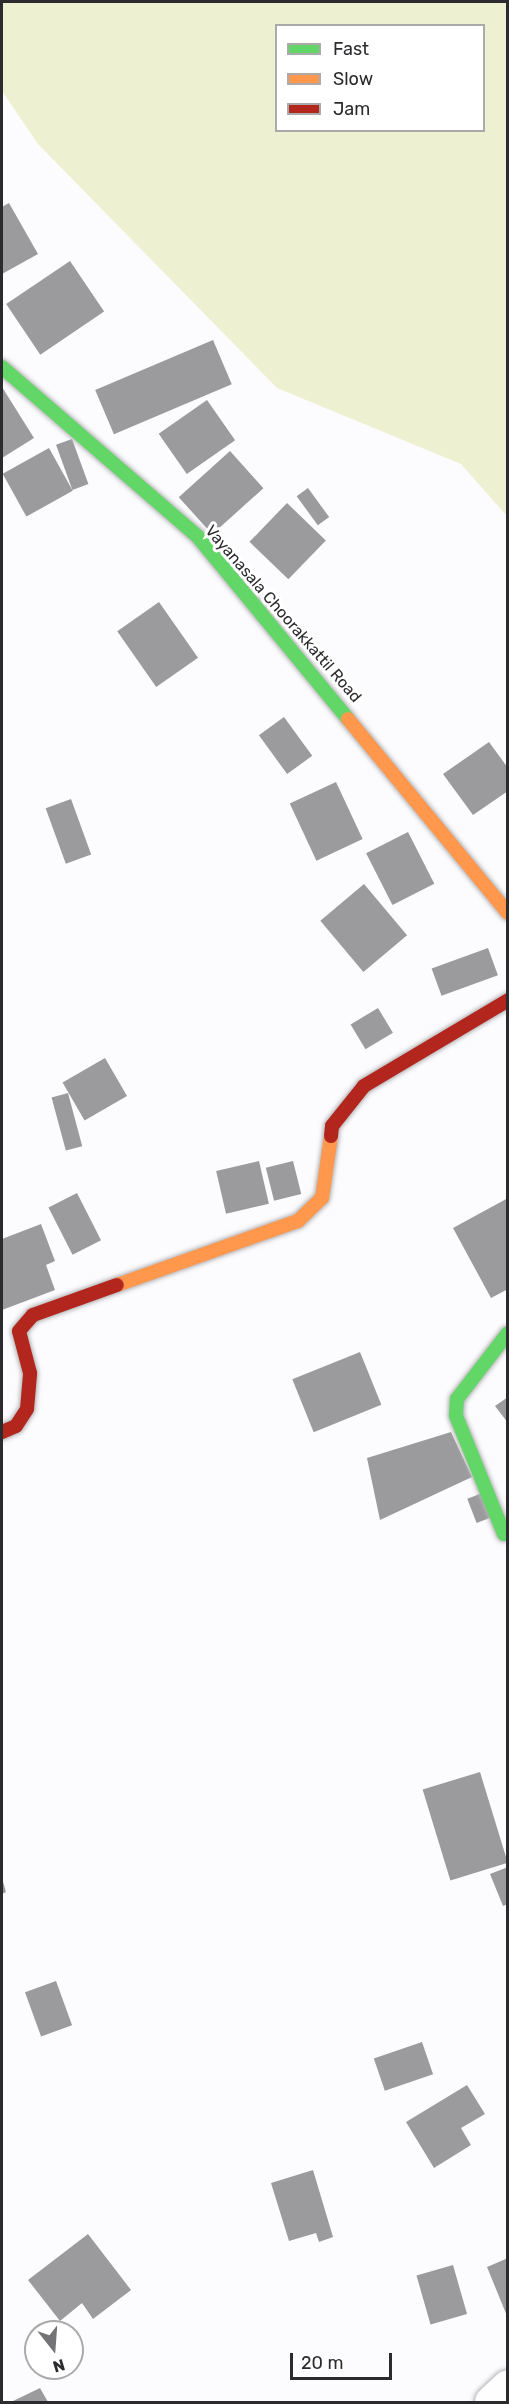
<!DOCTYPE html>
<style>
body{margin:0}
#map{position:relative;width:509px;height:2404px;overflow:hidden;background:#fcfbfd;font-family:Rubik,sans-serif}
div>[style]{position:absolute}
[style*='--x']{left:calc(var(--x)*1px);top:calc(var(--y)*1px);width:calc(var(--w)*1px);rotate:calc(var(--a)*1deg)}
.green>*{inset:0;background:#eef0d2}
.building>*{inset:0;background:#9b9b9e;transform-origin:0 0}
.roads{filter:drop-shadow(0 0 2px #b4b4b6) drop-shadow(0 0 2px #b4b4b6)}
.street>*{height:32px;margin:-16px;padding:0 16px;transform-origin:16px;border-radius:16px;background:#fffeff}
.fast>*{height:14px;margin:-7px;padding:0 7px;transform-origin:7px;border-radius:7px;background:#63d668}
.slow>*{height:14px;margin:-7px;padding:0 7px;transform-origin:7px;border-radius:7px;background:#ff974d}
.jam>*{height:14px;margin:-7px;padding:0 7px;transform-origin:7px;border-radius:7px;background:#b3261e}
span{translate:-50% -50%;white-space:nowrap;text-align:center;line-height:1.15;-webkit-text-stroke:6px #fff;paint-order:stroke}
.street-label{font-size:16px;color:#2b2a2d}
.frame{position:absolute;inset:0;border:3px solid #2b2a2d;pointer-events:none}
.legend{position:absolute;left:275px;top:24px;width:210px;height:108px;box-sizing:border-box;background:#fff;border:2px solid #aaaaab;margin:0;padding:8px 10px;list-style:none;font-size:18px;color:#2b2a2d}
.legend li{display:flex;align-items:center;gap:12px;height:30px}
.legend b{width:30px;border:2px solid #aaaaab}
.north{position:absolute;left:24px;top:2320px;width:60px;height:60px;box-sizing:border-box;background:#fff;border:2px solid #aaaaab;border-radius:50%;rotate:163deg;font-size:16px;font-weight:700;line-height:24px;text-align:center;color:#2b2a2d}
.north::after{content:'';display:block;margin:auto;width:21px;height:27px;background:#747376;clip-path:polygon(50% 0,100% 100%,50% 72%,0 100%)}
.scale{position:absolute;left:290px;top:2353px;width:102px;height:27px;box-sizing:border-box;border:3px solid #2b2a2d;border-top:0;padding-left:8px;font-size:18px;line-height:21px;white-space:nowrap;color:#2b2a2d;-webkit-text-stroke:4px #fff;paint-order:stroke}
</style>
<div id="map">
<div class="green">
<div style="clip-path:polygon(evenodd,2px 2px,507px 2px,507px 516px,461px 464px,277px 388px,38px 144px,2px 91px,2px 2px,276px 26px,484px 26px,484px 130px,276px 130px,276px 26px)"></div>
</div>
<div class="building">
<div style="clip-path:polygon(9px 203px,38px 254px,2px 274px,2px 207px)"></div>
<div style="left:70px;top:261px;width:61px;height:77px;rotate:56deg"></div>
<div style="left:213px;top:340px;width:48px;height:128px;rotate:67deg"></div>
<div style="clip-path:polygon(2px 387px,34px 438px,2px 458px)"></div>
<div style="left:207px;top:400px;width:49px;height:59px;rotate:55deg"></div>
<div style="left:72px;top:439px;width:48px;height:17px;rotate:70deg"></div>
<div style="left:49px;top:448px;width:49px;height:53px;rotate:61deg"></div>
<div style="left:230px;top:451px;width:50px;height:69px;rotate:48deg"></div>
<div style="left:308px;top:488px;width:36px;height:14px;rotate:54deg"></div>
<div style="left:287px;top:503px;width:54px;height:54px;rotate:44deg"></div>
<div style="left:159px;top:602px;width:68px;height:51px;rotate:55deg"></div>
<div style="left:284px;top:717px;width:48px;height:31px;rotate:54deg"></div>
<div style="clip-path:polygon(489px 742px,508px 768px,508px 791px,473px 815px,443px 774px)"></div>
<div style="left:336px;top:782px;width:63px;height:51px;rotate:65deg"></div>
<div style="left:71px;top:799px;width:59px;height:27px;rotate:70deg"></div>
<div style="left:408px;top:832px;width:58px;height:47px;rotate:63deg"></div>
<div style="left:364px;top:884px;width:67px;height:57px;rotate:50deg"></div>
<div style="left:488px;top:948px;width:29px;height:60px;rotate:70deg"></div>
<div style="left:378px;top:1008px;width:29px;height:32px;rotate:59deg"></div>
<div style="left:105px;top:1058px;width:44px;height:49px;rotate:60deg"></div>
<div style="left:68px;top:1093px;width:55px;height:17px;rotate:75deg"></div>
<div style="left:259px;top:1161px;width:44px;height:44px;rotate:77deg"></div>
<div style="left:293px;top:1161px;width:34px;height:28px;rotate:76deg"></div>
<div style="left:77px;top:1193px;width:53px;height:32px;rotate:63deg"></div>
<div style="clip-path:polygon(508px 1198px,508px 1289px,491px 1298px,453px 1228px)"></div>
<div style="clip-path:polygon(41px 1224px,55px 1261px,46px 1265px,55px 1290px,2px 1310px,2px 1239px)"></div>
<div style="left:360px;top:1352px;width:57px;height:73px;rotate:68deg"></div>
<div style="clip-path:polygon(508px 1397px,508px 1423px,495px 1406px)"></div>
<div style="clip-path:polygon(451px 1432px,472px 1477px,380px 1520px,367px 1458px)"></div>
<div style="left:485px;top:1492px;width:26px;height:19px;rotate:69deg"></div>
<div style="left:480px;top:1772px;width:95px;height:60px;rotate:73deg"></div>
<div style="clip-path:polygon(508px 1867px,508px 1904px,503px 1906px,490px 1874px)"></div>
<div style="clip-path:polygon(2px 1878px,6px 1892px,2px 1894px)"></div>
<div style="left:56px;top:1981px;width:47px;height:33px;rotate:70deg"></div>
<div style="left:422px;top:2042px;width:34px;height:51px;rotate:71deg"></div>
<div style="clip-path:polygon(467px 2085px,485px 2114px,461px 2128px,471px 2145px,434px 2168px,406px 2122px)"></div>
<div style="clip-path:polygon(313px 2170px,333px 2237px,319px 2242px,316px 2233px,289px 2241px,271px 2183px)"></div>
<div style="clip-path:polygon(88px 2234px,131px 2290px,93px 2319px,82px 2303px,60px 2321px,28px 2280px)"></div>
<div style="clip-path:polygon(508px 2258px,508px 2316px,507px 2316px,487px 2267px)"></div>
<div style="left:453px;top:2265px;width:51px;height:38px;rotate:74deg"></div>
<div style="clip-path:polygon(40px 2388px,48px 2402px,11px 2402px)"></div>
</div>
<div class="roads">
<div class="street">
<div style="--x:491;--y:2402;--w:23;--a:-43"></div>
</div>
<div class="fast">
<div style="--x:2;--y:367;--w:259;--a:40.9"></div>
<div style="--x:198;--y:537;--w:236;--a:50.5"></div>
<div style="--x:504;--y:1534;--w:127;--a:-112.1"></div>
<div style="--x:456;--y:1416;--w:17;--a:-87"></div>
<div style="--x:457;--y:1399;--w:83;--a:-52.3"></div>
</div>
<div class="slow">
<div style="--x:348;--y:719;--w:251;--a:50.5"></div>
<div style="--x:117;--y:1285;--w:192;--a:-19.5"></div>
<div style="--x:298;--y:1221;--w:33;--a:-44"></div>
<div style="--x:322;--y:1198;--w:63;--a:-81.7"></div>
</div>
<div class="jam">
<div style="--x:331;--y:1136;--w:10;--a:-84"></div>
<div style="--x:332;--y:1126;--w:51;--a:-51.3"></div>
<div style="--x:364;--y:1086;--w:168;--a:-30.8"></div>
<div style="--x:2;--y:1432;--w:15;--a:-23"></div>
<div style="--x:16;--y:1426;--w:20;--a:-57"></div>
<div style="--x:27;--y:1409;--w:36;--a:-85"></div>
<div style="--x:30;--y:1373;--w:43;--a:-104.7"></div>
<div style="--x:19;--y:1331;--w:21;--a:-49"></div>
<div style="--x:33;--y:1315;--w:89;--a:-19.7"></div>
</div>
</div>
<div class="street-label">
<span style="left:283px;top:614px;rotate:49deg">Vayanasala Choorakkattil Road</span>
</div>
<div class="frame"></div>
<ul class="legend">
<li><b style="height:8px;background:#63d668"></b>Fast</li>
<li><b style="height:8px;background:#ff974d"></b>Slow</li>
<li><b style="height:8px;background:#b3261e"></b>Jam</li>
</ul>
<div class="north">N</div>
<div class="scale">20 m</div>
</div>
